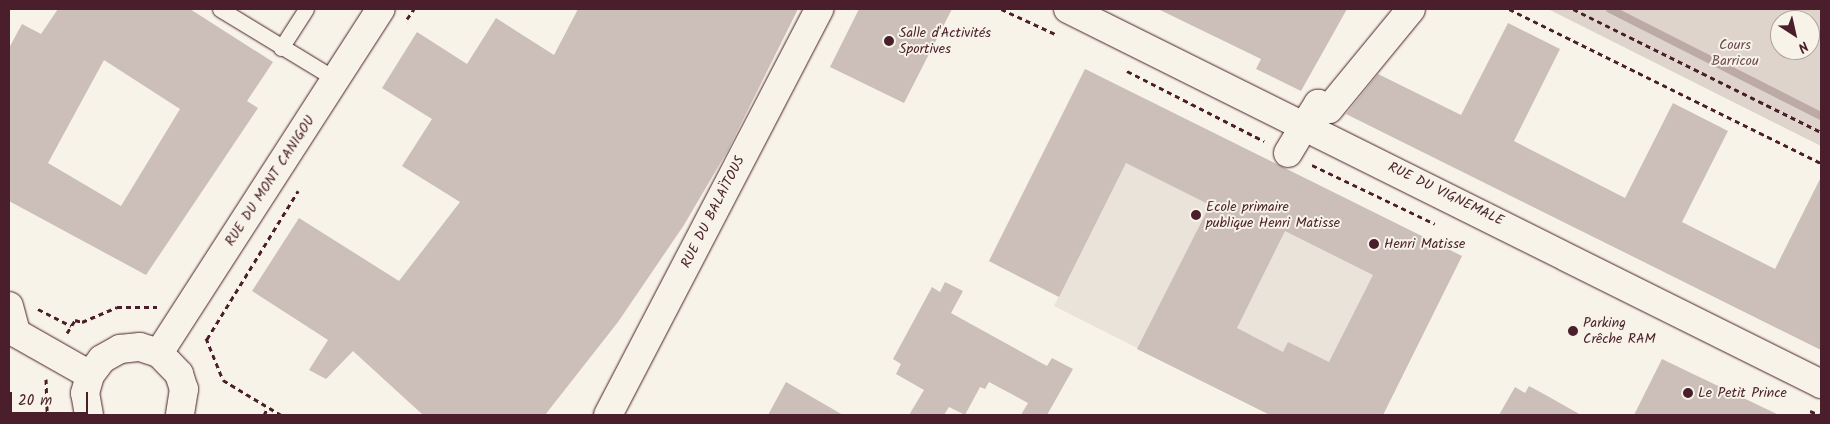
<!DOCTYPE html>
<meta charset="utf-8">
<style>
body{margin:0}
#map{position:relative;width:1830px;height:424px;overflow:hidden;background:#f7f3e8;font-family:Kalam,sans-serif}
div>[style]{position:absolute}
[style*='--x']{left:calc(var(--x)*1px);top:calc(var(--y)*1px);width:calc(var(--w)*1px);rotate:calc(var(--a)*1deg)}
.built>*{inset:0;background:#eae3da}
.green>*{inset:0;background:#ded4cc}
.stream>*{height:8px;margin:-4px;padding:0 4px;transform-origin:4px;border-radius:4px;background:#bcaaa7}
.building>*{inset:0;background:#ccbfb9}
.path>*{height:3px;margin-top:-1.5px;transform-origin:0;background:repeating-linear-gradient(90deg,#4a1f2b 0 5px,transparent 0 9px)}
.roads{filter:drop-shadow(0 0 1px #4a1f2b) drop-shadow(0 0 1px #4a1f2b)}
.lane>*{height:15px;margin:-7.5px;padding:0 7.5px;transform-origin:7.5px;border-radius:7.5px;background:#f7f3e8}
.street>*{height:28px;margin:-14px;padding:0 14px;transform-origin:14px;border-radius:14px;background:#f7f3e8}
.secondary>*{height:28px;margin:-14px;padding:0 14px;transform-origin:14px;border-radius:14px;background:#f7f3e8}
.dots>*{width:14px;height:14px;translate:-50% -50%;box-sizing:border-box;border:2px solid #f7f3e8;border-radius:50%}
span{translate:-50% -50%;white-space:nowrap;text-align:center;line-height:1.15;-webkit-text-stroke:4px #f7f3e8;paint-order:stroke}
.poi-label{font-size:14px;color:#4a1f2b}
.left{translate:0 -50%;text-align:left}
.park-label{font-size:14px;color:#6f4c53}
.street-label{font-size:14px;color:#4a1f2b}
.frame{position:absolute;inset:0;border:10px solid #4a1f2b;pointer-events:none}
.north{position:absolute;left:1770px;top:10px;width:50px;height:50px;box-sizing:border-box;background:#f7f3e8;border:1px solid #b29e9c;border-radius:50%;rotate:145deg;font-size:14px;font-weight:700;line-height:20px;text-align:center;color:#4a1f2b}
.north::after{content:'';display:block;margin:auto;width:18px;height:22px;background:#4a1f2b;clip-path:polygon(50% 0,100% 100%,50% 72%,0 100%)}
.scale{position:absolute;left:10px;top:392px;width:78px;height:22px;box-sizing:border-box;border:2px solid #4a1f2b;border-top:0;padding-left:6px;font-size:15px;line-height:18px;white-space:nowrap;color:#4a1f2b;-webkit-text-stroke:4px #f7f3e8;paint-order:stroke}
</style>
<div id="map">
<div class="built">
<div style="clip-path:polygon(1085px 69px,1462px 256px,1383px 415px,1360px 411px,1357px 415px,1270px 415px,1054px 306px,1059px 296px,989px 261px)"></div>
</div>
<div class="green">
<div style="clip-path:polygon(evenodd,1548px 9px,1821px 9px,1821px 146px,1548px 9px,1780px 20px,1810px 20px,1810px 50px,1780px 50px,1780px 20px)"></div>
</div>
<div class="stream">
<div style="--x:1610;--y:9;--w:237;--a:26.9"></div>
</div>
<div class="building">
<div style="clip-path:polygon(evenodd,58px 9px,190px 9px,273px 62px,247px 101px,258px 108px,146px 275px,9px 201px,9px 48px,22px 24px,41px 34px,58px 9px,104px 60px,180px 109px,121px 206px,48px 163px,104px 60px)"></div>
<div style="clip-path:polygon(578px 9px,798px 9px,728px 150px,684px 225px,618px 322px,545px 415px,423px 415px,353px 351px,326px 379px,309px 370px,328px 340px,252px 291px,299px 218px,399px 281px,460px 202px,402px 166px,432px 119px,382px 88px,417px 32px,467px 64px,496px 18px,554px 55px)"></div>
<div style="clip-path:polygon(859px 9px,952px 9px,904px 103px,830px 67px)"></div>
<div style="clip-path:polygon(1158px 9px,1347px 9px,1301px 91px,1256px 69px,1261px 59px)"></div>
<div style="clip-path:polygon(1508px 23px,1560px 49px,1514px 141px,1625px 198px,1673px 103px,1728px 131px,1682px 222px,1775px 269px,1821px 177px,1821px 350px,1346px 114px,1378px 74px,1461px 115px)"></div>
<div style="clip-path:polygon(evenodd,1085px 69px,1462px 256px,1383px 415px,1270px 415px,1137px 349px,1210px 205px,1126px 163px,1059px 297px,989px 261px,1085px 69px,1285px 231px,1373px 275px,1329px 362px,1288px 342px,1283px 352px,1237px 328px,1285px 231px)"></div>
<div style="clip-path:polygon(945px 282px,963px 291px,951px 313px,1047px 366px,1052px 358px,1073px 369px,1047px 415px,1021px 415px,1028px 403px,989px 382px,985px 389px,980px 387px,965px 415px,949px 407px,944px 415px,909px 415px,924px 390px,896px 374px,901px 364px,893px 359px,932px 287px,940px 292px)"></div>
<div style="clip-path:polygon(1662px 359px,1691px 373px,1779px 415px,1634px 415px)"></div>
<div style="clip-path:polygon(786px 382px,843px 415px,768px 415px)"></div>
<div style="clip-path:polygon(1529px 386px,1542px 393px,1581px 415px,1499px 415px,1515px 387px,1525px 393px)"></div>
</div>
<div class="path">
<div style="--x:1001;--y:9;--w:60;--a:24.8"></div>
<div style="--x:1509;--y:9;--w:348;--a:26.3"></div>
<div style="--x:1573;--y:9;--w:277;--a:26.4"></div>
<div style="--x:407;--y:19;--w:12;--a:-55"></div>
<div style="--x:1127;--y:71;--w:154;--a:27.1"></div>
<div style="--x:1312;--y:165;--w:136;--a:25.6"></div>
<div style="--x:38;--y:309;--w:37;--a:27"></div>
<div style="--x:67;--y:333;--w:15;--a:-58"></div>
<div style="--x:75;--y:320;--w:7;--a:16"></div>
<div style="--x:82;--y:322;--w:38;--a:-23"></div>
<div style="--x:117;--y:307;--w:40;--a:0"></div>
<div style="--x:206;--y:338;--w:45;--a:68"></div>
<div style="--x:223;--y:380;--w:68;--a:31.1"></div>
<div style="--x:207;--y:339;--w:174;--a:-58.4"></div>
<div style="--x:46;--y:379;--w:36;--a:88"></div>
<div style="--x:1810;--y:411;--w:11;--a:22"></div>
<div style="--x:264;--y:415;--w:7;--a:-63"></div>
</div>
<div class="roads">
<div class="lane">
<div style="--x:220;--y:9;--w:135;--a:31.3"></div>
<div style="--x:281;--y:48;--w:46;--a:-57.3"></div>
</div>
<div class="street">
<div style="--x:1068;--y:9;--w:841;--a:26.47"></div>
<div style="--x:1309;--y:118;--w:17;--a:-57"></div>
<div style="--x:1318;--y:104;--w:12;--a:24"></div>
<div style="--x:1329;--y:109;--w:129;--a:-50.6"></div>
<div style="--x:1288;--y:153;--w:17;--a:-59"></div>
<div style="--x:9;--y:306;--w:28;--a:75"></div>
<div style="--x:159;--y:353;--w:409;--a:-57.2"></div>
<div style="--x:608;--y:415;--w:458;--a:-62.5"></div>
</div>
<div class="secondary">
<div style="--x:9;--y:329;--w:93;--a:29.6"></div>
<div style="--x:89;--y:415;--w:22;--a:-100"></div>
<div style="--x:85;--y:393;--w:19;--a:-74"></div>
<div style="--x:90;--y:375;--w:20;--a:-53"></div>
<div style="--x:102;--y:359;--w:21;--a:-29"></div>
<div style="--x:120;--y:349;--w:20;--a:-6"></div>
<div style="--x:140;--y:347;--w:20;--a:18"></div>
<div style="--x:159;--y:353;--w:29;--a:46"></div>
<div style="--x:179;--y:374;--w:16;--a:72"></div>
<div style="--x:184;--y:389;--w:26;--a:99"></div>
</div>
</div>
<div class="dots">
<div style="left:889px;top:41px;background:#4a1f2b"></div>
<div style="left:1196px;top:215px;background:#4a1f2b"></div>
<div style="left:1374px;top:244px;background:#4a1f2b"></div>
<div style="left:1573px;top:331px;background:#4a1f2b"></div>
<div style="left:1688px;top:393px;background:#4a1f2b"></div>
</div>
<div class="poi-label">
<span class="left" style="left:899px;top:41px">Salle d'Activités<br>Sportives</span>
<span class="left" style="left:1206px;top:215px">Ecole primaire<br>publique Henri Matisse</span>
<span class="left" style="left:1384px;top:244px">Henri Matisse</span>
<span class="left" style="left:1583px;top:331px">Parking<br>Crêche RAM</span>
<span class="left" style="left:1698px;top:393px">Le Petit Prince</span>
</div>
<div class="park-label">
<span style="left:1735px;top:53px">Cours<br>Barricou</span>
</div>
<div class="street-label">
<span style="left:270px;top:181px;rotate:-57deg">RUE DU MONT CANIGOU</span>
<span style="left:1446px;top:194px;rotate:26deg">RUE DU VIGNEMALE</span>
<span style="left:713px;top:212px;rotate:-63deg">RUE DU BALAÏTOUS</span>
</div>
<div class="frame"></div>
<div class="north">N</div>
<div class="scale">20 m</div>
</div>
